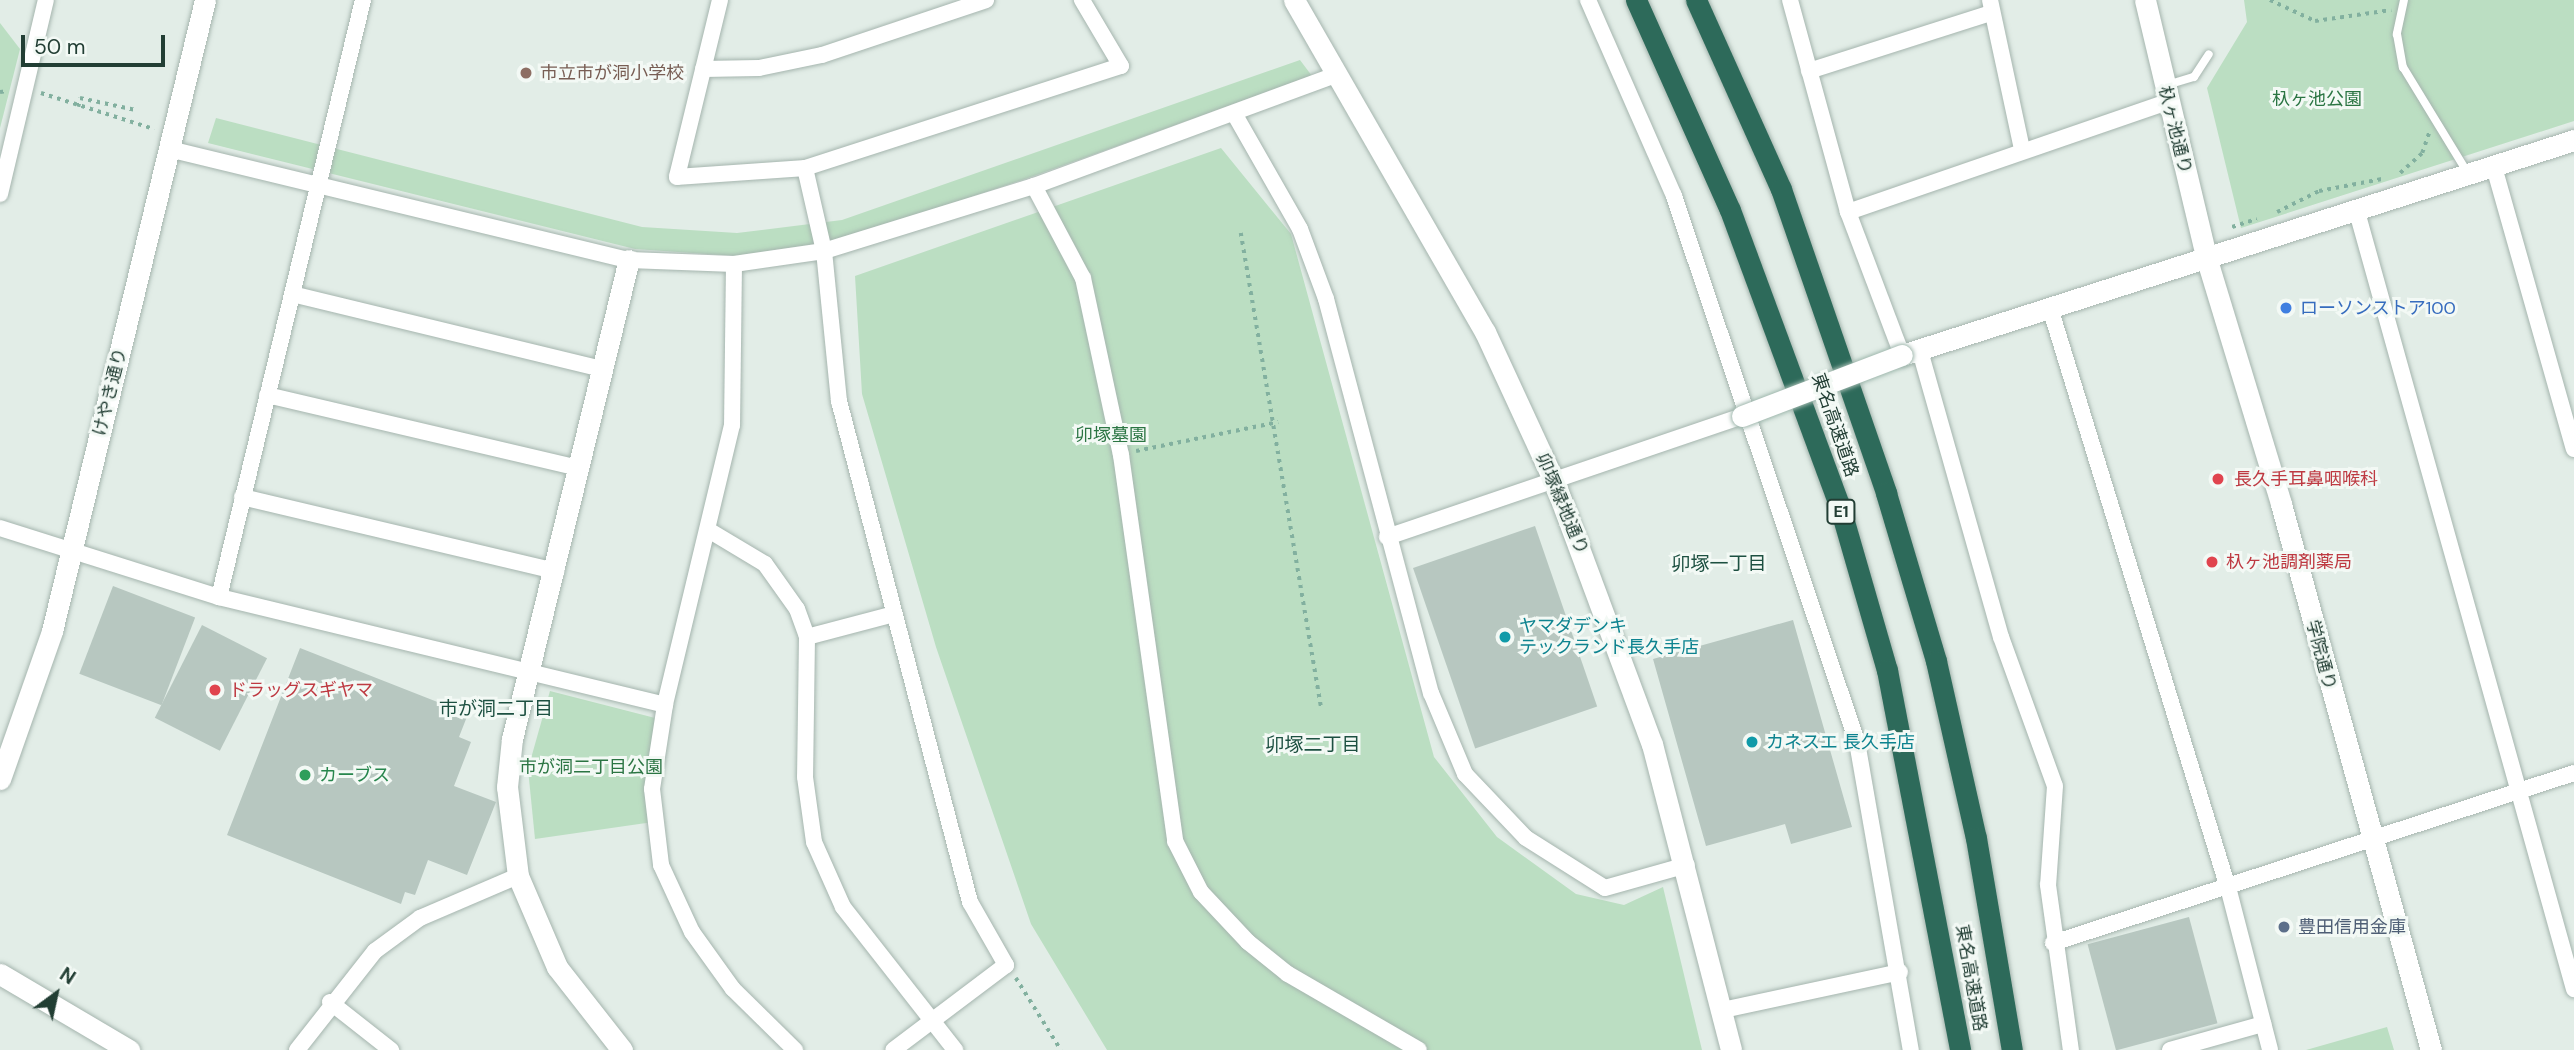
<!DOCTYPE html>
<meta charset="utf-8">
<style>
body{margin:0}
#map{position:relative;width:2574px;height:1050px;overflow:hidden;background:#e2ede7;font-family:"DM Sans","Noto Sans JP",sans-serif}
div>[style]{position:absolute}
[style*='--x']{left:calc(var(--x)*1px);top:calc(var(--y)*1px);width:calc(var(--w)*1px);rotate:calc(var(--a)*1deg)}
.green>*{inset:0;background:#bbdec2}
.building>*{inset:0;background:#b7c7c0;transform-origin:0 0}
.path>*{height:3.5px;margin-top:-1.75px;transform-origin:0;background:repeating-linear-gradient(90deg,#82b09f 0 3.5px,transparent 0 8.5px)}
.roads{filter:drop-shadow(0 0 2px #a5b5ae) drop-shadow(0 0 2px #a5b5ae)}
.lane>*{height:8px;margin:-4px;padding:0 4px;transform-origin:4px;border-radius:4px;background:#fff}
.street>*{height:16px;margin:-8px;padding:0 8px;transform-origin:8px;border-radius:8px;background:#fff}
.secondary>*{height:21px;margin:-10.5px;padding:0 10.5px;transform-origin:10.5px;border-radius:10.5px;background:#fff}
.highway>*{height:21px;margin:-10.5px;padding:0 10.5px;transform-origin:10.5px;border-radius:10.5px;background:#2d6a5a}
.bridges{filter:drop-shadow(0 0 2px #a0b8ae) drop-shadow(0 0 2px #a0b8ae)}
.secondary-bridge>*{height:21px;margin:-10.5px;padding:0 10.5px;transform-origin:10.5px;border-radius:10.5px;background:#fff}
.dots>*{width:19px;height:19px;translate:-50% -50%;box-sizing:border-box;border:4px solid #f3f9f5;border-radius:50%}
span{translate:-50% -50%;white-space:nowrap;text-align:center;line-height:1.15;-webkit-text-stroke:6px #f3f9f5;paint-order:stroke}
.shield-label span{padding:2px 5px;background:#f3f9f5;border:2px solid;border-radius:5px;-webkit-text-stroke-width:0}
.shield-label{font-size:16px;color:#223e34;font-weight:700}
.education-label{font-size:18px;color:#785e54}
.left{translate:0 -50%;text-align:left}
.park-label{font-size:18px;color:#2b7543}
.street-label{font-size:18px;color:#223e34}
.shop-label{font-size:18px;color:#366cbe}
.health-label{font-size:18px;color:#be3a42}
.culture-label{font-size:18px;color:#0d838f}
.leisure-label{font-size:18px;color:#27864d}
.service-label{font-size:18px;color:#4e5e75}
.neighbourhood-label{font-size:19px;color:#1d5041}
.north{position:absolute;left:21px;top:959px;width:70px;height:70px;-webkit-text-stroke:5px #f3f9f5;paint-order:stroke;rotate:33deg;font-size:19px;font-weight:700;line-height:28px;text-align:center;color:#223e34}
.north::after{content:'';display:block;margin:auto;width:24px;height:32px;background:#223e34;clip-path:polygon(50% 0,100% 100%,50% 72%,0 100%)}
.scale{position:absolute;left:21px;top:35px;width:144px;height:32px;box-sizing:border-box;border:4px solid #223e34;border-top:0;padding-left:9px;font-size:21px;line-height:24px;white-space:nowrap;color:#223e34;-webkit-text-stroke:5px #f3f9f5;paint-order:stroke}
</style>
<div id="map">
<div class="green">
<div style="clip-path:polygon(2244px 0,2574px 0,2574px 121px,2241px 228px,2207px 88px,2247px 22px)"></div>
<div style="clip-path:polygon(0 23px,20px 49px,0 128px)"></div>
<div style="clip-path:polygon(1300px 60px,1312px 76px,1028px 178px,843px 240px,736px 256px,635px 249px,208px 143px,216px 118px,642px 227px,737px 233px,842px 220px)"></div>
<div style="clip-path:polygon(1221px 148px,1291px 234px,1434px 757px,1497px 837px,1576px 894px,1624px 905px,1663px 887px,1702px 1050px,1107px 1050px,1031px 924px,936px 647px,862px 394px,855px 276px)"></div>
<div style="clip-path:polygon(550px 691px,659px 719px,653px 822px,535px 839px,528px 769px)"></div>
<div style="clip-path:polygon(2387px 1027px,2394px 1050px,2306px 1050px)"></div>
</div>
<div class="building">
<div style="left:1535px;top:526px;width:191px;height:129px;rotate:71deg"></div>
<div style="left:113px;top:586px;width:88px;height:94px;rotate:21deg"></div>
<div style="clip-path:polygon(1793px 620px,1852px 827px,1791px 844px,1785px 824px,1706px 846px,1653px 659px)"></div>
<div style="left:202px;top:625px;width:73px;height:104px;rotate:27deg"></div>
<div style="clip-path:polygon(300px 648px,468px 714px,459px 737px,471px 742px,454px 786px,496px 802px,467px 875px,428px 860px,415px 895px,405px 892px,401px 904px,227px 835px)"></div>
<div style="left:2189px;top:917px;width:110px;height:105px;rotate:75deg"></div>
</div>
<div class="path">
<div style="--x:2270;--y:0;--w:50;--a:25"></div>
<div style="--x:2315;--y:21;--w:77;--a:-8.2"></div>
<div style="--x:0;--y:92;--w:8;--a:-7"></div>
<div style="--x:41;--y:93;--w:119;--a:17.7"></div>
<div style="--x:78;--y:107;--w:9;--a:-77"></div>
<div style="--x:80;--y:98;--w:57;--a:12.1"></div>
<div style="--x:2400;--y:173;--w:30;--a:-42"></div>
<div style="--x:2422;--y:153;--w:21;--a:-71"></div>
<div style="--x:2277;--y:212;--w:47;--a:-26.6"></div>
<div style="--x:2319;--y:191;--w:64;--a:-10.8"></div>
<div style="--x:2232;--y:227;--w:26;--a:-18"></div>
<div style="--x:1241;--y:233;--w:480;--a:80.4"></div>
<div style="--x:1136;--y:451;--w:145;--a:-11.5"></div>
<div style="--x:1016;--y:978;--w:85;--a:58"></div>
</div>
<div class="roads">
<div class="lane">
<div style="--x:2404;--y:0;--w:35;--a:102"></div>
<div style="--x:2397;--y:34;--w:34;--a:80"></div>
<div style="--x:2403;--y:67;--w:123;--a:58.6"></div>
<div style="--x:2167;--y:85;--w:28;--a:-17"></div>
<div style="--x:2194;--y:77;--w:27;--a:-57"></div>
</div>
<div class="street">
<div style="--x:720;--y:0;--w:182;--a:103.7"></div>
<div style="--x:677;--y:177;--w:128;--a:-4"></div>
<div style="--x:805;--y:168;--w:332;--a:-17.9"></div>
<div style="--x:1121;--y:66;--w:77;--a:-120.6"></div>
<div style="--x:1588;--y:0;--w:214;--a:66.3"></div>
<div style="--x:1674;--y:196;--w:576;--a:71.47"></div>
<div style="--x:1857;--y:742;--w:313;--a:80.1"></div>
<div style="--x:1790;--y:0;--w:220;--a:74.7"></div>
<div style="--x:1848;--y:212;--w:153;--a:69.3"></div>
<div style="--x:1990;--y:0;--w:152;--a:77.9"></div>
<div style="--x:703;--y:69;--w:56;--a:-1"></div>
<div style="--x:759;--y:68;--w:64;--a:-11.7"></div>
<div style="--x:822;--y:55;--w:173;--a:-18.5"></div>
<div style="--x:1809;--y:71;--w:191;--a:-17.7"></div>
<div style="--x:1235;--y:115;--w:131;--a:60.3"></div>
<div style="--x:1300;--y:229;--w:75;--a:69.6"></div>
<div style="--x:1326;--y:299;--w:408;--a:75.1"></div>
<div style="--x:1431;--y:693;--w:88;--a:67.2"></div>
<div style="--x:1465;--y:774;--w:88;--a:46.4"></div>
<div style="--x:1526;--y:838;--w:93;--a:32.3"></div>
<div style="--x:1605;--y:888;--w:85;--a:-15.7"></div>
<div style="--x:169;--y:149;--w:473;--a:13.6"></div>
<div style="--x:629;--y:260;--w:105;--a:2.2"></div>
<div style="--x:734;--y:264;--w:91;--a:-8.2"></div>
<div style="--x:824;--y:251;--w:220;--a:-17.2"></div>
<div style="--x:1034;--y:186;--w:324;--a:-20.2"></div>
<div style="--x:2494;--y:167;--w:293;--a:74.2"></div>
<div style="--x:805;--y:168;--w:85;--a:77.1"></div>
<div style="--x:824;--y:251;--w:151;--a:84.3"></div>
<div style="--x:839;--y:401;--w:518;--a:75.35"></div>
<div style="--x:970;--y:902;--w:73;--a:60.3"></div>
<div style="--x:1006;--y:965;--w:141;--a:143"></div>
<div style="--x:1034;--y:186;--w:104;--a:62"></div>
<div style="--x:1083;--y:278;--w:181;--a:77.9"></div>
<div style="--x:1121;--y:455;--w:390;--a:82"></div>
<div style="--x:1175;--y:841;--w:57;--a:63"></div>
<div style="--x:1201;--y:892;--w:69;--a:46.8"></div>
<div style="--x:1248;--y:942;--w:51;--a:38.7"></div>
<div style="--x:1288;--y:974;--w:151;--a:30.1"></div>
<div style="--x:0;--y:194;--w:199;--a:-76.7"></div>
<div style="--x:1848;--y:212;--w:337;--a:-19"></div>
<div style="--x:2357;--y:212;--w:807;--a:74.4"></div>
<div style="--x:734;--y:264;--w:161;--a:90.7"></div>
<div style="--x:732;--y:425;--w:288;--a:103.5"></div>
<div style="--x:665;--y:705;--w:85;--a:98.8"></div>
<div style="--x:652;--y:789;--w:77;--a:83.2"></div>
<div style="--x:661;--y:865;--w:74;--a:65.2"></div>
<div style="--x:692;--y:932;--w:70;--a:54.3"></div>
<div style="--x:733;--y:989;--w:87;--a:44.5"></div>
<div style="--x:292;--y:294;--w:322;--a:13.6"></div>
<div style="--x:2051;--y:311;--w:607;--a:72.94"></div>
<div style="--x:2229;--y:891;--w:164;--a:75.5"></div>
<div style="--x:1920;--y:351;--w:297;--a:74.2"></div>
<div style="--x:2001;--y:637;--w:158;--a:70.1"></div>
<div style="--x:2055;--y:786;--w:99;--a:94"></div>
<div style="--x:2048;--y:885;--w:167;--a:82.1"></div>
<div style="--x:267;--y:395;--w:320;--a:13.2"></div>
<div style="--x:242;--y:497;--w:323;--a:13.3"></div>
<div style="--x:0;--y:528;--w:230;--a:17.5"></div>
<div style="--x:219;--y:597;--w:459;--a:13.6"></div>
<div style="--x:710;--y:531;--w:64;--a:31"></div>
<div style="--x:765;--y:564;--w:55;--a:54.6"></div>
<div style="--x:797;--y:609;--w:30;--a:70"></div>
<div style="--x:807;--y:637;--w:140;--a:90.8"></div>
<div style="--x:805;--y:777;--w:66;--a:82.1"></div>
<div style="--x:814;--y:842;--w:71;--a:66"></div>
<div style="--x:843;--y:907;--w:182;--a:51.9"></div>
<div style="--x:1387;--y:537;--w:375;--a:-18.8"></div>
<div style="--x:219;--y:597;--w:614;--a:-76.44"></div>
<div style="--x:807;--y:637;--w:90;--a:-14.8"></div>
<div style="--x:2053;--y:943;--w:548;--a:-18.07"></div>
<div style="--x:330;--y:1002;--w:78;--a:38.2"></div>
<div style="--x:1723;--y:1010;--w:181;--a:-12.1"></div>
<div style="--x:297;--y:1050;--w:126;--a:-51.8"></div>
<div style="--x:375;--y:951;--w:56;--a:-36.3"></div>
<div style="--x:420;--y:918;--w:107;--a:-23.2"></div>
<div style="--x:2170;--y:1050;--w:97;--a:-15.6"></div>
</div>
<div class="secondary">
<div style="--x:1294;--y:0;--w:383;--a:60.1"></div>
<div style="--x:1485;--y:332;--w:164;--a:65.2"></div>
<div style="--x:1554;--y:481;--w:281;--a:69.6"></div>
<div style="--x:1652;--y:744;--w:316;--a:75.5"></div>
<div style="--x:2145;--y:0;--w:267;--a:76.6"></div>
<div style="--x:2207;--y:260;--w:255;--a:73.1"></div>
<div style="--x:2281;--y:504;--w:566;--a:74.64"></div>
<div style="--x:1902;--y:355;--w:706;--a:-17.74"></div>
<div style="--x:0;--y:779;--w:157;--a:-70.6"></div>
<div style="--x:52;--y:631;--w:649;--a:-76.37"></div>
<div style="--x:0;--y:974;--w:150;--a:30.5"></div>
<div style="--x:622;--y:1050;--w:105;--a:-128.1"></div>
<div style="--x:557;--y:967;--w:99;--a:-113.2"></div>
<div style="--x:518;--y:876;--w:90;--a:-97"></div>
<div style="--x:507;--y:787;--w:48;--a:-84.1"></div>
<div style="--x:512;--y:739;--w:493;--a:-76.3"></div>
</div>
<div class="highway">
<div style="--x:1636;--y:0;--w:230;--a:65.9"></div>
<div style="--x:1730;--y:210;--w:314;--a:69.7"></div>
<div style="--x:1839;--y:504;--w:173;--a:73.9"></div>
<div style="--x:1887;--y:670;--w:387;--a:79.1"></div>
<div style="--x:1696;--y:0;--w:207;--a:65.8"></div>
<div style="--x:1781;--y:189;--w:322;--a:70.9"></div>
<div style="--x:1886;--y:493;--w:175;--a:73.4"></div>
<div style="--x:1936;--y:661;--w:181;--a:77.3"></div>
<div style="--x:1976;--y:838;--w:215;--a:80.4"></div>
</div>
</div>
<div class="bridges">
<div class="secondary-bridge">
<div style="--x:1742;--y:416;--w:171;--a:-20.9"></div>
</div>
</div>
<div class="dots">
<div style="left:526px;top:73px;background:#8d6e63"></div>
<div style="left:2286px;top:308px;background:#3f7fe0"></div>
<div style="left:2218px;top:479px;background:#e0444e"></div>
<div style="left:2212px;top:562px;background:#e0444e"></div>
<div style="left:1505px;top:637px;background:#0f9aa8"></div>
<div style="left:215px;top:690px;background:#e0444e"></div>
<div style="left:1752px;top:742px;background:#0f9aa8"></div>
<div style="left:305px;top:775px;background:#2e9e5b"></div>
<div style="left:2284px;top:927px;background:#5c6f8a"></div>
</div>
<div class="shield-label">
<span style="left:1841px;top:512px">E1</span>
</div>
<div class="education-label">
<span class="left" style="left:540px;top:73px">市立市が洞小学校</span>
</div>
<div class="park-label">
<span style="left:2317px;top:99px">杁ヶ池公園</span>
<span style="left:1111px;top:435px">卯塚墓園</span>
<span style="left:591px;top:767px">市が洞二丁目公園</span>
</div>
<div class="street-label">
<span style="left:2175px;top:130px;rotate:76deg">杁ヶ池通り</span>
<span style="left:110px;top:392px;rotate:-76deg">けやき通り</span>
<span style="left:1835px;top:425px;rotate:71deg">東名高速道路</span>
<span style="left:1562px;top:504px;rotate:67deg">卯塚緑地通り</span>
<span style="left:2321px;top:655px;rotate:75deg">学院通り</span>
<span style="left:1971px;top:978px;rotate:80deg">東名高速道路</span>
</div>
<div class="shop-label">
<span class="left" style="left:2300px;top:308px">ローソンストア100</span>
</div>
<div class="health-label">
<span class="left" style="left:2234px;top:479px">長久手耳鼻咽喉科</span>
<span class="left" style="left:2226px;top:562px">杁ヶ池調剤薬局</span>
<span class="left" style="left:229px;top:690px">ドラッグスギヤマ</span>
</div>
<div class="culture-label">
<span class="left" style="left:1519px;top:637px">ヤマダデンキ<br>テックランド長久手店</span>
<span class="left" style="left:1766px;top:742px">カネスエ 長久手店</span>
</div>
<div class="leisure-label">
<span class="left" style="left:319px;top:775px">カーブス</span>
</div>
<div class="service-label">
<span class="left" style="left:2298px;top:927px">豊田信用金庫</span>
</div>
<div class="neighbourhood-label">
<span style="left:1719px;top:564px">卯塚一丁目</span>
<span style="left:496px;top:709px">市が洞二丁目</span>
<span style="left:1313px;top:745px">卯塚二丁目</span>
</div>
<div class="north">N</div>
<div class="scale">50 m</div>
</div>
